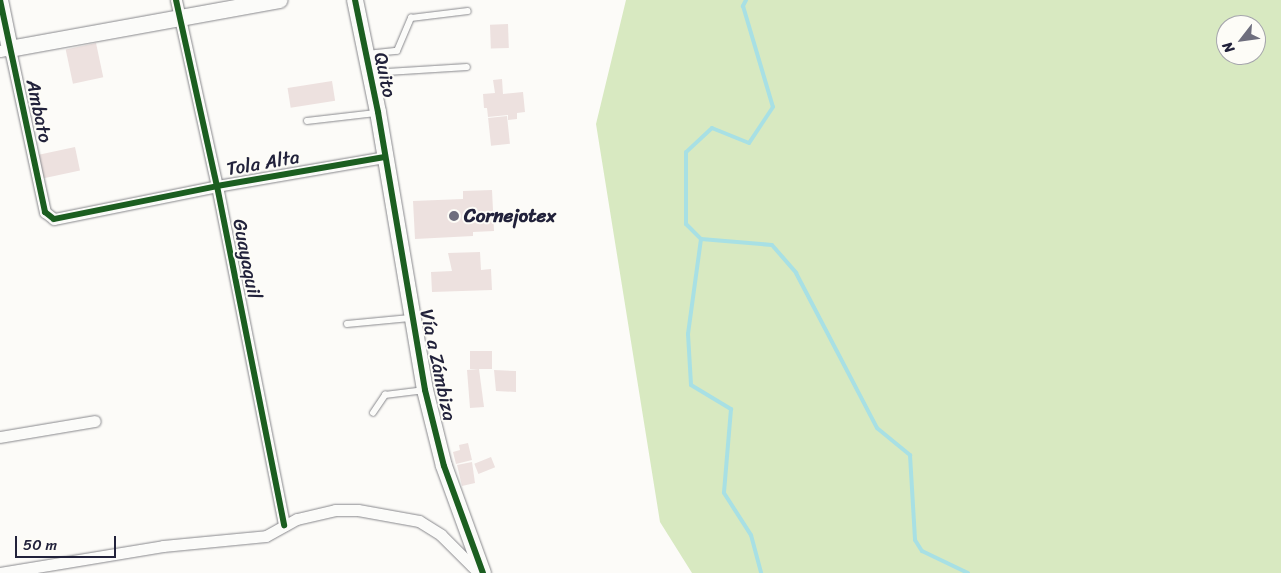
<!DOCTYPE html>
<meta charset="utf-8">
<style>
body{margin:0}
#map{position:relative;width:1281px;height:573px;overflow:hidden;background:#fcfbf8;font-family:Sriracha,sans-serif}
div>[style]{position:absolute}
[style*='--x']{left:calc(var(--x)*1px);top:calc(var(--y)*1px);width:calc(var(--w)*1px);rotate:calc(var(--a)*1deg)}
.green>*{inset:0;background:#d8e9c1}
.stream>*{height:4px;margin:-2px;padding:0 2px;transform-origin:2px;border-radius:2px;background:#a8e0e4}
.building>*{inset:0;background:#ede1df;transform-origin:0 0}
.roads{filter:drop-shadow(0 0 1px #88888c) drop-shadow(0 0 1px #88888c)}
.lane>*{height:5.5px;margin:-2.75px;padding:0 2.75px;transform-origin:2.75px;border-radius:2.75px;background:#fbfbf9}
.street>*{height:11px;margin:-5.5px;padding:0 5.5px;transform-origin:5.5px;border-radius:5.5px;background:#fbfbf9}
.secondary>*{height:16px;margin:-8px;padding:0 8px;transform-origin:8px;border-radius:8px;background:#fbfbf9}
.cycleway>*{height:6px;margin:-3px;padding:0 3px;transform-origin:3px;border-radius:3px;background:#1b5e20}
.dots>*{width:14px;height:14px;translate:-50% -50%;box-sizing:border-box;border:2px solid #fdfcf7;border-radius:50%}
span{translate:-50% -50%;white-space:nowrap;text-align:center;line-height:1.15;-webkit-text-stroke:4px #fdfcf7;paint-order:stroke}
.street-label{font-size:19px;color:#22223b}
.poi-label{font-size:19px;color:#22223b;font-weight:700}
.left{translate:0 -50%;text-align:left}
.north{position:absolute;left:1216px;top:15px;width:50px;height:50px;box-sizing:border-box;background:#fdfcf7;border:1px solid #a5a5ac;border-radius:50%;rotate:240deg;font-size:14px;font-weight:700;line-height:20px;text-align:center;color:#22223b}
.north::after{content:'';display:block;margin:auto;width:18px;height:22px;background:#6e6e7d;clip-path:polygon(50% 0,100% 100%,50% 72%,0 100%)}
.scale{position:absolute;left:15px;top:536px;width:101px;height:22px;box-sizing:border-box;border:2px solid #22223b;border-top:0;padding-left:6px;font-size:15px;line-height:18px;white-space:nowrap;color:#22223b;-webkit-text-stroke:4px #fdfcf7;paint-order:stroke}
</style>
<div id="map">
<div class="green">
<div style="clip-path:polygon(evenodd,626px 0,1281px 0,1281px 573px,692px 573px,660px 522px,596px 124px,626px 0,1226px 25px,1256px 25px,1256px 55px,1226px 55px,1226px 25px)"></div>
</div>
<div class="stream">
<div style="--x:746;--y:0;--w:7;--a:117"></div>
<div style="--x:743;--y:6;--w:105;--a:73.5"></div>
<div style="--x:773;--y:107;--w:43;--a:123.7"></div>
<div style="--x:749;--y:143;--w:40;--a:-158"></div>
<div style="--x:712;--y:128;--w:35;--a:137"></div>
<div style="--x:686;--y:152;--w:72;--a:90"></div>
<div style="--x:686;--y:224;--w:21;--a:45"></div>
<div style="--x:701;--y:239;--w:96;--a:97.8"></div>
<div style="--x:688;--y:334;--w:51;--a:86.6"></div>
<div style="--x:691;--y:385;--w:47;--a:31"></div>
<div style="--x:731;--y:409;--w:84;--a:94.8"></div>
<div style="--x:724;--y:493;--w:50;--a:57.3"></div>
<div style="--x:751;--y:535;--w:39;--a:75"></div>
<div style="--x:701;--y:239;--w:71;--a:4.8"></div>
<div style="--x:772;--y:245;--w:37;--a:49"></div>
<div style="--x:796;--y:273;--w:175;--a:62.4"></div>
<div style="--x:877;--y:428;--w:43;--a:39.3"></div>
<div style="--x:910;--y:455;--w:85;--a:86.6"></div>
<div style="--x:915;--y:540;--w:13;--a:58"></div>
<div style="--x:922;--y:551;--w:51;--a:25.6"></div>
</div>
<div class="building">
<div style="left:508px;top:24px;width:24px;height:18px;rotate:88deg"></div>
<div style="left:96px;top:43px;width:35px;height:31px;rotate:78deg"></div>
<div style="clip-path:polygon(502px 79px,503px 94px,523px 92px,525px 112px,517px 113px,517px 119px,508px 120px,508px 115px,488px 117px,487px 108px,484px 108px,483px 94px,495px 93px,493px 80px)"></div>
<div style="left:332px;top:81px;width:20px;height:45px;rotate:81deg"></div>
<div style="left:507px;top:116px;width:28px;height:19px;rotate:84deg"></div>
<div style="left:75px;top:147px;width:24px;height:37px;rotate:78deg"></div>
<div style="clip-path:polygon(492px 190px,494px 231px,473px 232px,473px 236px,415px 239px,413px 201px,463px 199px,463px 191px)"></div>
<div style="clip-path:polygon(480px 252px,481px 270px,491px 269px,492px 290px,432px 292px,431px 272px,452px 271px,448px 253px)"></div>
<div style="left:470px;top:351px;width:22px;height:18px"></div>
<div style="clip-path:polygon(479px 369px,484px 407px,470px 408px,467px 370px)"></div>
<div style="clip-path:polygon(494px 370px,516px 371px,516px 392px,496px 391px)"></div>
<div style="clip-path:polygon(468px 443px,472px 460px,456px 464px,453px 452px,460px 450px,459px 445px)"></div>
<div style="left:491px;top:457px;width:11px;height:18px;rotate:68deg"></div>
<div style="clip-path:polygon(472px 462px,475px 483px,462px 486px,457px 465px)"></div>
</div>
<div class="roads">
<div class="lane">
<div style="--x:367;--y:54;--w:30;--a:-6"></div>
<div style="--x:397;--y:51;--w:36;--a:-67"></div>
<div style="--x:411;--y:18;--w:57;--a:-7"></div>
<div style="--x:371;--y:73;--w:96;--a:-3.6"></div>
<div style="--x:307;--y:121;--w:69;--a:-6.6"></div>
<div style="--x:347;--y:324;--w:63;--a:-5.4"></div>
<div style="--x:373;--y:413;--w:22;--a:-56"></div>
<div style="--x:385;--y:395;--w:38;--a:-7"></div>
</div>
<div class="street">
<div style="--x:176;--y:0;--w:190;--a:77.6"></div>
<div style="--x:217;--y:186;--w:346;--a:78.8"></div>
<div style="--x:0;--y:51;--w:10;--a:-11"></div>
<div style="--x:10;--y:49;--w:167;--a:77.9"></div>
<div style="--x:45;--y:212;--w:11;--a:38"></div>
<div style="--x:54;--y:219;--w:166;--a:-11.4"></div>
<div style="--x:217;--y:186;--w:170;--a:-9.8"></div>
<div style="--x:0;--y:437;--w:96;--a:-9.6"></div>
<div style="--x:0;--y:573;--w:165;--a:-9.4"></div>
<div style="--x:163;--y:546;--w:103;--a:-5.5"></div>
<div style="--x:266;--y:536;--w:35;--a:-29"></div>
<div style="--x:297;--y:519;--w:39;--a:-13"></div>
<div style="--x:335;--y:510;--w:23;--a:0"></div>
<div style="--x:358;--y:510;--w:62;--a:10.2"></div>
<div style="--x:419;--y:521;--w:26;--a:32"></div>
<div style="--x:441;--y:535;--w:54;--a:45"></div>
</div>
<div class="secondary">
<div style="--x:0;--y:0;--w:50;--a:78.5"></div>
<div style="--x:10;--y:49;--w:274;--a:-10.3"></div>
<div style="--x:355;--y:0;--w:114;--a:78.4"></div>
<div style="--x:378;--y:112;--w:282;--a:80.4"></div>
<div style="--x:425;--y:390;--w:78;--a:76"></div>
<div style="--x:444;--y:466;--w:114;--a:70"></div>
</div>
</div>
<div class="cycleway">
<div style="--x:0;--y:0;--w:217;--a:78"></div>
<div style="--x:45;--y:212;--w:11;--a:38"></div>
<div style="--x:54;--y:219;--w:166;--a:-11.4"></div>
<div style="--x:217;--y:186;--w:170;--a:-9.8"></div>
<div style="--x:176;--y:0;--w:190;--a:77.6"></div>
<div style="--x:217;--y:186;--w:346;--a:78.8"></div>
<div style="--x:355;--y:0;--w:114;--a:78.4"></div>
<div style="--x:378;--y:112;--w:282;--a:80.4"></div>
<div style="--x:425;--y:390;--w:78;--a:76"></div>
<div style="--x:444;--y:466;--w:114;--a:70"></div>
</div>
<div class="dots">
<div style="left:454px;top:216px;background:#6e6e7d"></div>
</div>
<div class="street-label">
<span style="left:385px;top:75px;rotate:78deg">Quito</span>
<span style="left:39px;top:111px;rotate:78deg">Ambato</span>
<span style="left:263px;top:163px;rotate:-10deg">Tola Alta</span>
<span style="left:247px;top:259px;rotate:79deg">Guayaquil</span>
<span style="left:438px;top:365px;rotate:78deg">Vía a Zámbiza</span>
</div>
<div class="poi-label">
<span class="left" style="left:464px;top:216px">Cornejotex</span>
</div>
<div class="north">N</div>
<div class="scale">50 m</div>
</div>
